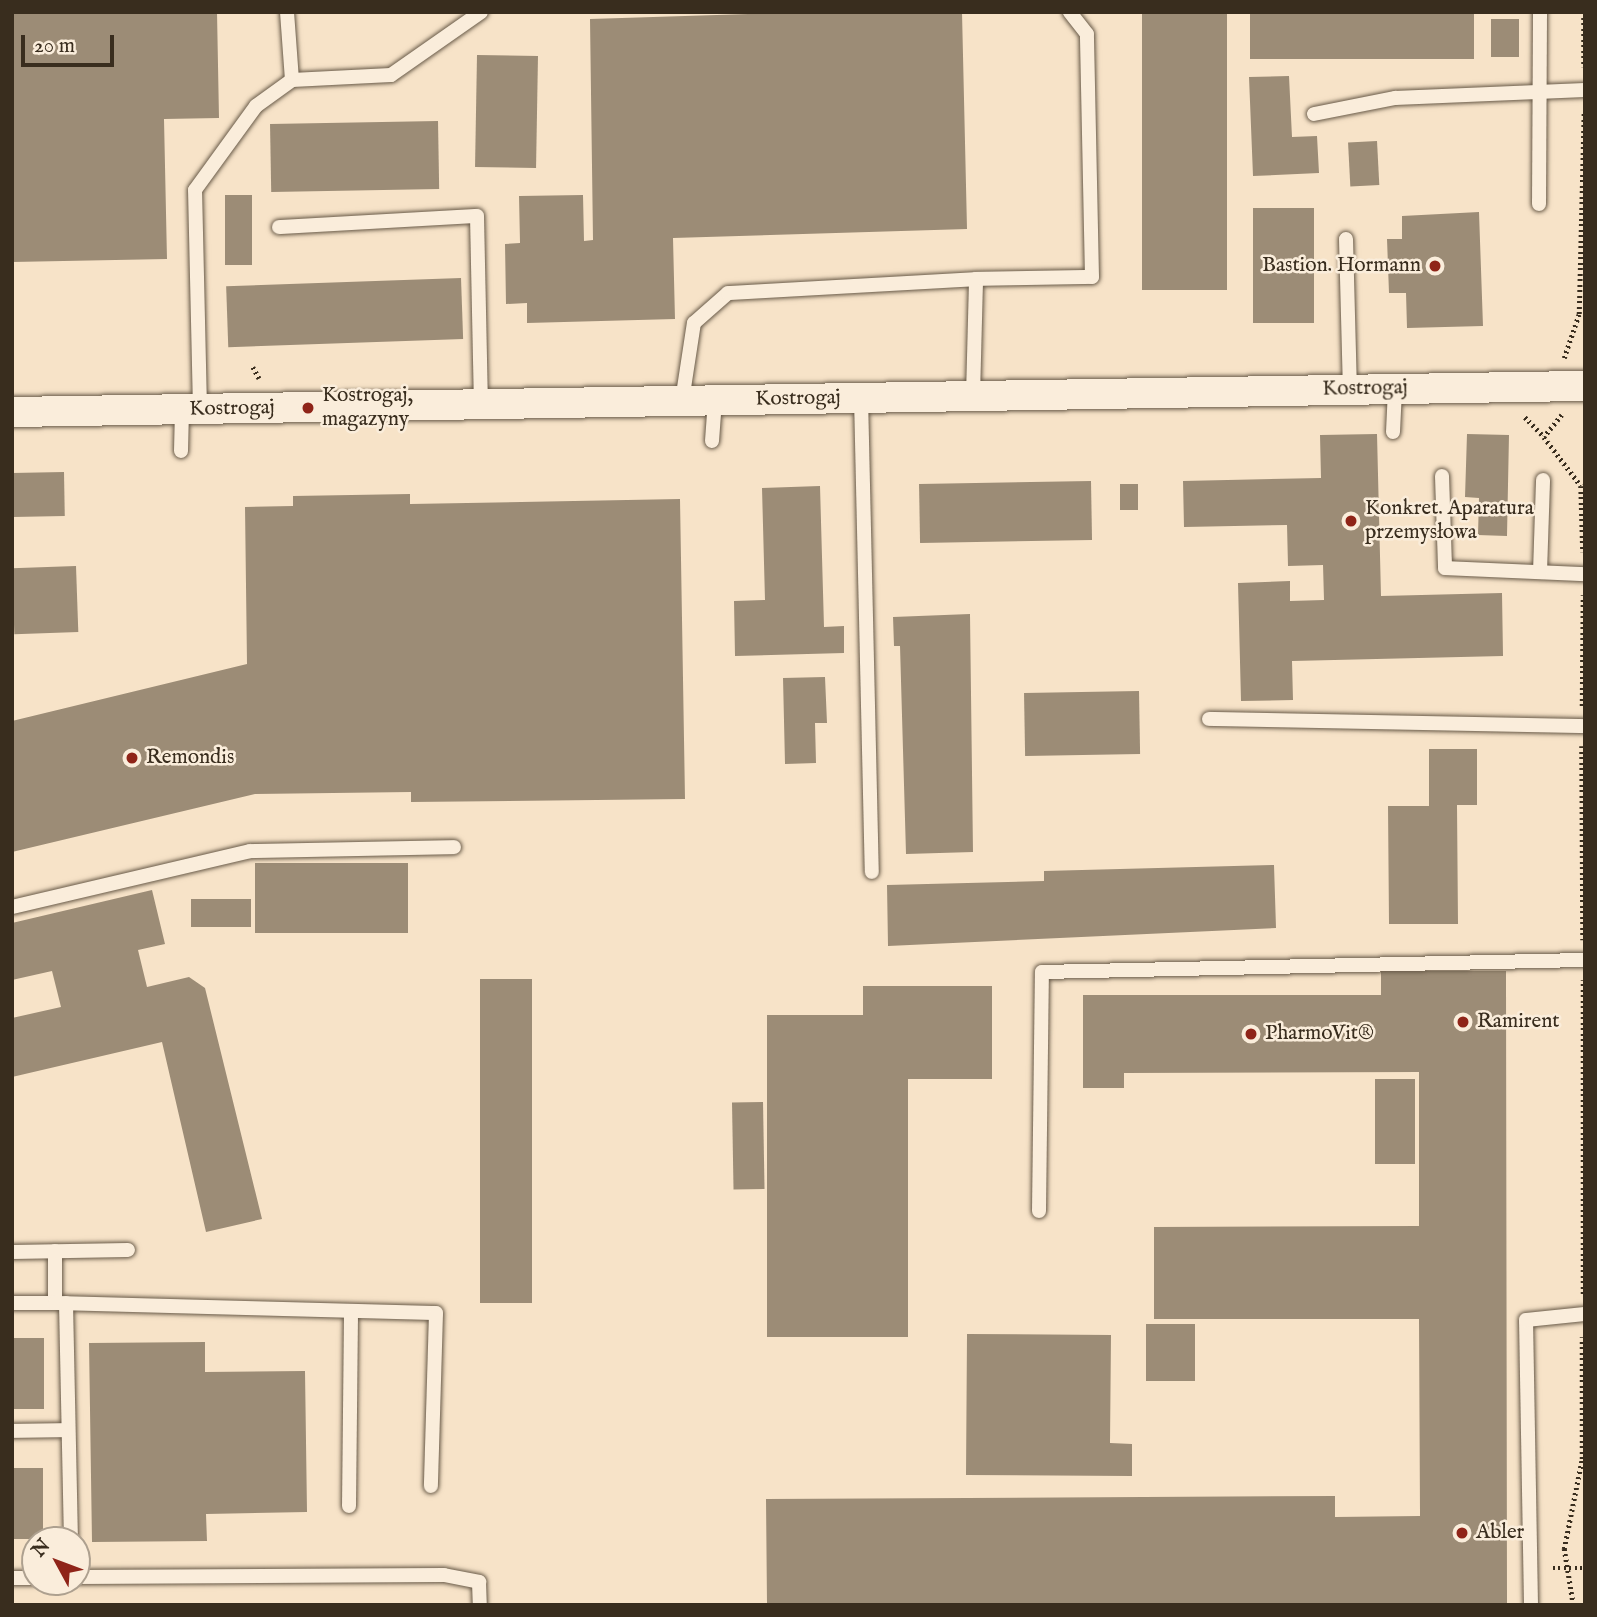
<!DOCTYPE html>
<meta charset="utf-8">
<style>
body{margin:0}
#map{position:relative;width:1597px;height:1617px;overflow:hidden;background:#f7e3c8;font-family:"IM FELL English",serif}
div>[style]{position:absolute}
[style*='--x']{left:calc(var(--x)*1px);top:calc(var(--y)*1px);width:calc(var(--w)*1px);rotate:calc(var(--a)*1deg)}
.building>*{inset:0;background:#9c8c76;transform-origin:0 0}
.path>*{height:4.5px;margin-top:-2.25px;transform-origin:0;background:repeating-linear-gradient(90deg,#392d1e 0 2px,transparent 0 5.5px)}
.roads{filter:drop-shadow(0 0 2px #685a48) drop-shadow(0 0 2px #685a48)}
.lane>*{height:14px;margin:-7px;padding:0 7px;transform-origin:7px;border-radius:7px;background:#faeddb}
.street>*{height:30px;margin:-15px;padding:0 15px;transform-origin:15px;border-radius:15px;background:#faeddb}
.dots>*{width:19px;height:19px;translate:-50% -50%;box-sizing:border-box;border:4px solid #faeddb;border-radius:50%}
span{translate:-50% -50%;white-space:nowrap;text-align:center;line-height:1.15;-webkit-text-stroke:5px #faeddb;paint-order:stroke}
.poi-label{font-size:21px;color:#392d1e}
.right{translate:-100% -50%;text-align:right}
.left{translate:0 -50%;text-align:left}
.street-label{font-size:21px;color:#392d1e}
.frame{position:absolute;inset:0;border:14px solid #392d1e;pointer-events:none}
.north{position:absolute;left:21px;top:1526px;width:70px;height:70px;box-sizing:border-box;background:#faeddb;border:2px solid #ada08f;border-radius:50%;rotate:311deg;font-size:19px;font-weight:700;line-height:28px;text-align:center;color:#392d1e}
.north::after{content:'';display:block;margin:auto;width:24px;height:32px;background:#8f2418;clip-path:polygon(50% 0,100% 100%,50% 72%,0 100%)}
.scale{position:absolute;left:21px;top:35px;width:93px;height:32px;box-sizing:border-box;border:4px solid #392d1e;border-top:0;padding-left:9px;font-size:21px;line-height:24px;white-space:nowrap;color:#392d1e;-webkit-text-stroke:5px #faeddb;paint-order:stroke}
</style>
<div id="map">
<div class="building">
<div style="clip-path:polygon(12px 12px,217px 12px,219px 118px,164px 119px,167px 259px,12px 262px)"></div>
<div style="clip-path:polygon(814px 12px,962px 12px,967px 229px,673px 238px,675px 319px,527px 323px,527px 303px,506px 304px,505px 244px,520px 243px,519px 196px,583px 195px,584px 241px,593px 240px,590px 19px)"></div>
<div style="left:1142px;top:12px;width:85px;height:278px"></div>
<div style="left:1250px;top:12px;width:224px;height:47px"></div>
<div style="left:1519px;top:19px;width:38px;height:28px;rotate:90deg"></div>
<div style="left:477px;top:55px;width:61px;height:112px;rotate:1deg"></div>
<div style="clip-path:polygon(1289px 76px,1292px 137px,1317px 136px,1319px 173px,1253px 176px,1249px 77px)"></div>
<div style="left:438px;top:121px;width:68px;height:168px;rotate:89deg"></div>
<div style="left:1377px;top:141px;width:44px;height:29px;rotate:87deg"></div>
<div style="left:225px;top:195px;width:27px;height:70px"></div>
<div style="left:1314px;top:208px;width:115px;height:61px;rotate:90deg"></div>
<div style="clip-path:polygon(1479px 212px,1483px 326px,1407px 328px,1406px 293px,1389px 293px,1387px 239px,1402px 239px,1402px 216px)"></div>
<div style="left:461px;top:278px;width:61px;height:235px;rotate:88deg"></div>
<div style="clip-path:polygon(1377px 434px,1381px 596px,1502px 593px,1503px 656px,1292px 661px,1293px 700px,1241px 701px,1238px 583px,1290px 581px,1290px 601px,1324px 600px,1323px 565px,1288px 566px,1287px 525px,1184px 527px,1183px 481px,1321px 478px,1320px 435px)"></div>
<div style="clip-path:polygon(1467px 434px,1509px 435px,1507px 536px,1478px 535px,1479px 498px,1465px 497px)"></div>
<div style="left:64px;top:472px;width:44px;height:52px;rotate:89deg"></div>
<div style="left:1091px;top:481px;width:59px;height:172px;rotate:89deg"></div>
<div style="left:1120px;top:484px;width:18px;height:26px"></div>
<div style="clip-path:polygon(820px 486px,824px 627px,844px 626px,844px 653px,735px 656px,734px 601px,765px 600px,762px 488px)"></div>
<div style="clip-path:polygon(410px 494px,410px 504px,680px 499px,685px 799px,411px 802px,411px 792px,255px 794px,12px 852px,12px 721px,247px 664px,245px 507px,293px 506px,293px 496px)"></div>
<div style="left:76px;top:566px;width:66px;height:64px;rotate:88deg"></div>
<div style="clip-path:polygon(970px 614px,973px 852px,906px 854px,900px 646px,894px 646px,893px 617px)"></div>
<div style="clip-path:polygon(825px 677px,827px 723px,815px 723px,816px 763px,785px 764px,783px 678px)"></div>
<div style="left:1139px;top:691px;width:63px;height:115px;rotate:89deg"></div>
<div style="clip-path:polygon(1429px 749px,1477px 749px,1477px 805px,1457px 805px,1458px 924px,1389px 924px,1388px 806px,1429px 806px)"></div>
<div style="left:408px;top:863px;width:70px;height:153px;rotate:90deg"></div>
<div style="clip-path:polygon(1274px 865px,1276px 928px,888px 946px,887px 885px,1044px 881px,1044px 871px)"></div>
<div style="clip-path:polygon(152px 890px,165px 944px,138px 950px,147px 987px,189px 977px,205px 988px,262px 1219px,206px 1232px,162px 1042px,12px 1077px,12px 1018px,61px 1007px,52px 971px,12px 980px,12px 923px)"></div>
<div style="left:191px;top:899px;width:60px;height:28px"></div>
<div style="clip-path:polygon(1381px 971px,1506px 971px,1507px 1605px,767px 1605px,766px 1499px,1335px 1496px,1335px 1517px,1420px 1516px,1419px 1319px,1154px 1319px,1154px 1227px,1419px 1226px,1419px 1072px,1124px 1073px,1124px 1088px,1083px 1088px,1083px 995px,1381px 995px)"></div>
<div style="left:480px;top:979px;width:52px;height:324px"></div>
<div style="clip-path:polygon(863px 986px,992px 986px,992px 1079px,908px 1079px,908px 1337px,767px 1337px,767px 1015px,863px 1015px)"></div>
<div style="left:1375px;top:1079px;width:40px;height:85px"></div>
<div style="left:763px;top:1102px;width:87px;height:31px;rotate:89deg"></div>
<div style="left:1146px;top:1324px;width:49px;height:57px"></div>
<div style="clip-path:polygon(967px 1334px,1111px 1335px,1110px 1443px,1132px 1444px,1132px 1476px,966px 1475px)"></div>
<div style="left:12px;top:1338px;width:32px;height:71px"></div>
<div style="clip-path:polygon(205px 1342px,205px 1372px,305px 1371px,307px 1512px,206px 1514px,207px 1541px,92px 1542px,89px 1343px)"></div>
<div style="left:12px;top:1468px;width:31px;height:71px"></div>
</div>
<div class="path">
<div style="--x:1584;--y:12;--w:55;--a:90"></div>
<div style="--x:1564;--y:358;--w:46;--a:-71.2"></div>
<div style="--x:1579;--y:314;--w:203;--a:-88.6"></div>
<div style="--x:253;--y:367;--w:13;--a:61"></div>
<div style="--x:1562;--y:415;--w:28;--a:129"></div>
<div style="--x:1544;--y:437;--w:61;--a:52.9"></div>
<div style="--x:1581;--y:486;--w:66;--a:88.3"></div>
<div style="--x:1525;--y:417;--w:28;--a:46"></div>
<div style="--x:1582;--y:706;--w:111;--a:-89.5"></div>
<div style="--x:1582;--y:746;--w:194;--a:89.7"></div>
<div style="--x:1583;--y:1294;--w:314;--a:-90"></div>
<div style="--x:1553;--y:1568;--w:30;--a:0"></div>
<div style="--x:1573;--y:1605;--w:57;--a:-99.1"></div>
<div style="--x:1564;--y:1549;--w:92;--a:-78.7"></div>
<div style="--x:1582;--y:1459;--w:122;--a:-90"></div>
</div>
<div class="roads">
<div class="lane">
<div style="--x:287;--y:12;--w:68;--a:85.8"></div>
<div style="--x:292;--y:80;--w:99;--a:-2.9"></div>
<div style="--x:391;--y:75;--w:110;--a:-35"></div>
<div style="--x:1314;--y:114;--w:83;--a:-11.2"></div>
<div style="--x:1395;--y:98;--w:190;--a:-2.4"></div>
<div style="--x:1539;--y:204;--w:192;--a:-89.7"></div>
<div style="--x:279;--y:227;--w:198;--a:-3.2"></div>
<div style="--x:477;--y:216;--w:189;--a:88.8"></div>
<div style="--x:1346;--y:239;--w:150;--a:88.5"></div>
<div style="--x:973;--y:396;--w:117;--a:-88.5"></div>
<div style="--x:976;--y:279;--w:116;--a:-1"></div>
<div style="--x:1092;--y:277;--w:243;--a:-91.2"></div>
<div style="--x:1087;--y:34;--w:28;--a:-128"></div>
<div style="--x:861;--y:397;--w:475;--a:88.7"></div>
<div style="--x:682;--y:401;--w:79;--a:-81.3"></div>
<div style="--x:694;--y:323;--w:45;--a:-41.4"></div>
<div style="--x:728;--y:293;--w:248;--a:-3.2"></div>
<div style="--x:200;--y:409;--w:219;--a:-91.3"></div>
<div style="--x:195;--y:190;--w:104;--a:-54"></div>
<div style="--x:256;--y:106;--w:44;--a:-35.8"></div>
<div style="--x:1393;--y:432;--w:43;--a:-87.3"></div>
<div style="--x:712;--y:441;--w:41;--a:-85.8"></div>
<div style="--x:181;--y:451;--w:41;--a:-88.6"></div>
<div style="--x:1442;--y:476;--w:92;--a:88.1"></div>
<div style="--x:1445;--y:568;--w:140;--a:2.5"></div>
<div style="--x:1540;--y:572;--w:92;--a:-88.1"></div>
<div style="--x:1209;--y:719;--w:376;--a:1.1"></div>
<div style="--x:12;--y:907;--w:244;--a:-13.2"></div>
<div style="--x:250;--y:851;--w:204;--a:-1.1"></div>
<div style="--x:1039;--y:1211;--w:239;--a:-89.3"></div>
<div style="--x:1042;--y:972;--w:543;--a:-1.27"></div>
<div style="--x:12;--y:1252;--w:116;--a:-1"></div>
<div style="--x:12;--y:1303;--w:43;--a:0"></div>
<div style="--x:55;--y:1303;--w:52;--a:-90"></div>
<div style="--x:55;--y:1303;--w:381;--a:1.5"></div>
<div style="--x:436;--y:1313;--w:173;--a:91.7"></div>
<div style="--x:66;--y:1303;--w:237;--a:88.8"></div>
<div style="--x:12;--y:1431;--w:56;--a:-1"></div>
<div style="--x:349;--y:1506;--w:195;--a:-89.4"></div>
<div style="--x:77;--y:1577;--w:367;--a:-0.3"></div>
<div style="--x:444;--y:1575;--w:36;--a:11"></div>
<div style="--x:479;--y:1582;--w:23;--a:88"></div>
<div style="--x:12;--y:1578;--w:23;--a:0"></div>
<div style="--x:1531;--y:1605;--w:285;--a:-91"></div>
<div style="--x:1526;--y:1320;--w:59;--a:-5.8"></div>
</div>
<div class="street">
<div style="--x:12;--y:412;--w:1573;--a:-0.95"></div>
</div>
</div>
<div class="dots">
<div style="left:1435px;top:266px;background:#8f2418"></div>
<div style="left:308px;top:408px;background:#8f2418"></div>
<div style="left:1351px;top:521px;background:#8f2418"></div>
<div style="left:132px;top:758px;background:#8f2418"></div>
<div style="left:1463px;top:1022px;background:#8f2418"></div>
<div style="left:1251px;top:1034px;background:#8f2418"></div>
<div style="left:1462px;top:1533px;background:#8f2418"></div>
</div>
<div class="poi-label">
<span class="right" style="left:1421px;top:266px">Bastion. Hormann</span>
<span class="left" style="left:322px;top:408px">Kostrogaj,<br>magazyny</span>
<span class="left" style="left:1365px;top:521px">Konkret. Aparatura<br>przemysłowa</span>
<span class="left" style="left:146px;top:758px">Remondis</span>
<span class="left" style="left:1477px;top:1022px">Ramirent</span>
<span class="left" style="left:1265px;top:1034px">PharmoVit®</span>
<span class="left" style="left:1476px;top:1533px">Abler</span>
</div>
<div class="street-label">
<span style="left:1365px;top:389px;rotate:-1deg">Kostrogaj</span>
<span style="left:798px;top:399px;rotate:-1deg">Kostrogaj</span>
<span style="left:232px;top:409px;rotate:-1deg">Kostrogaj</span>
</div>
<div class="frame"></div>
<div class="north">N</div>
<div class="scale">20 m</div>
</div>
